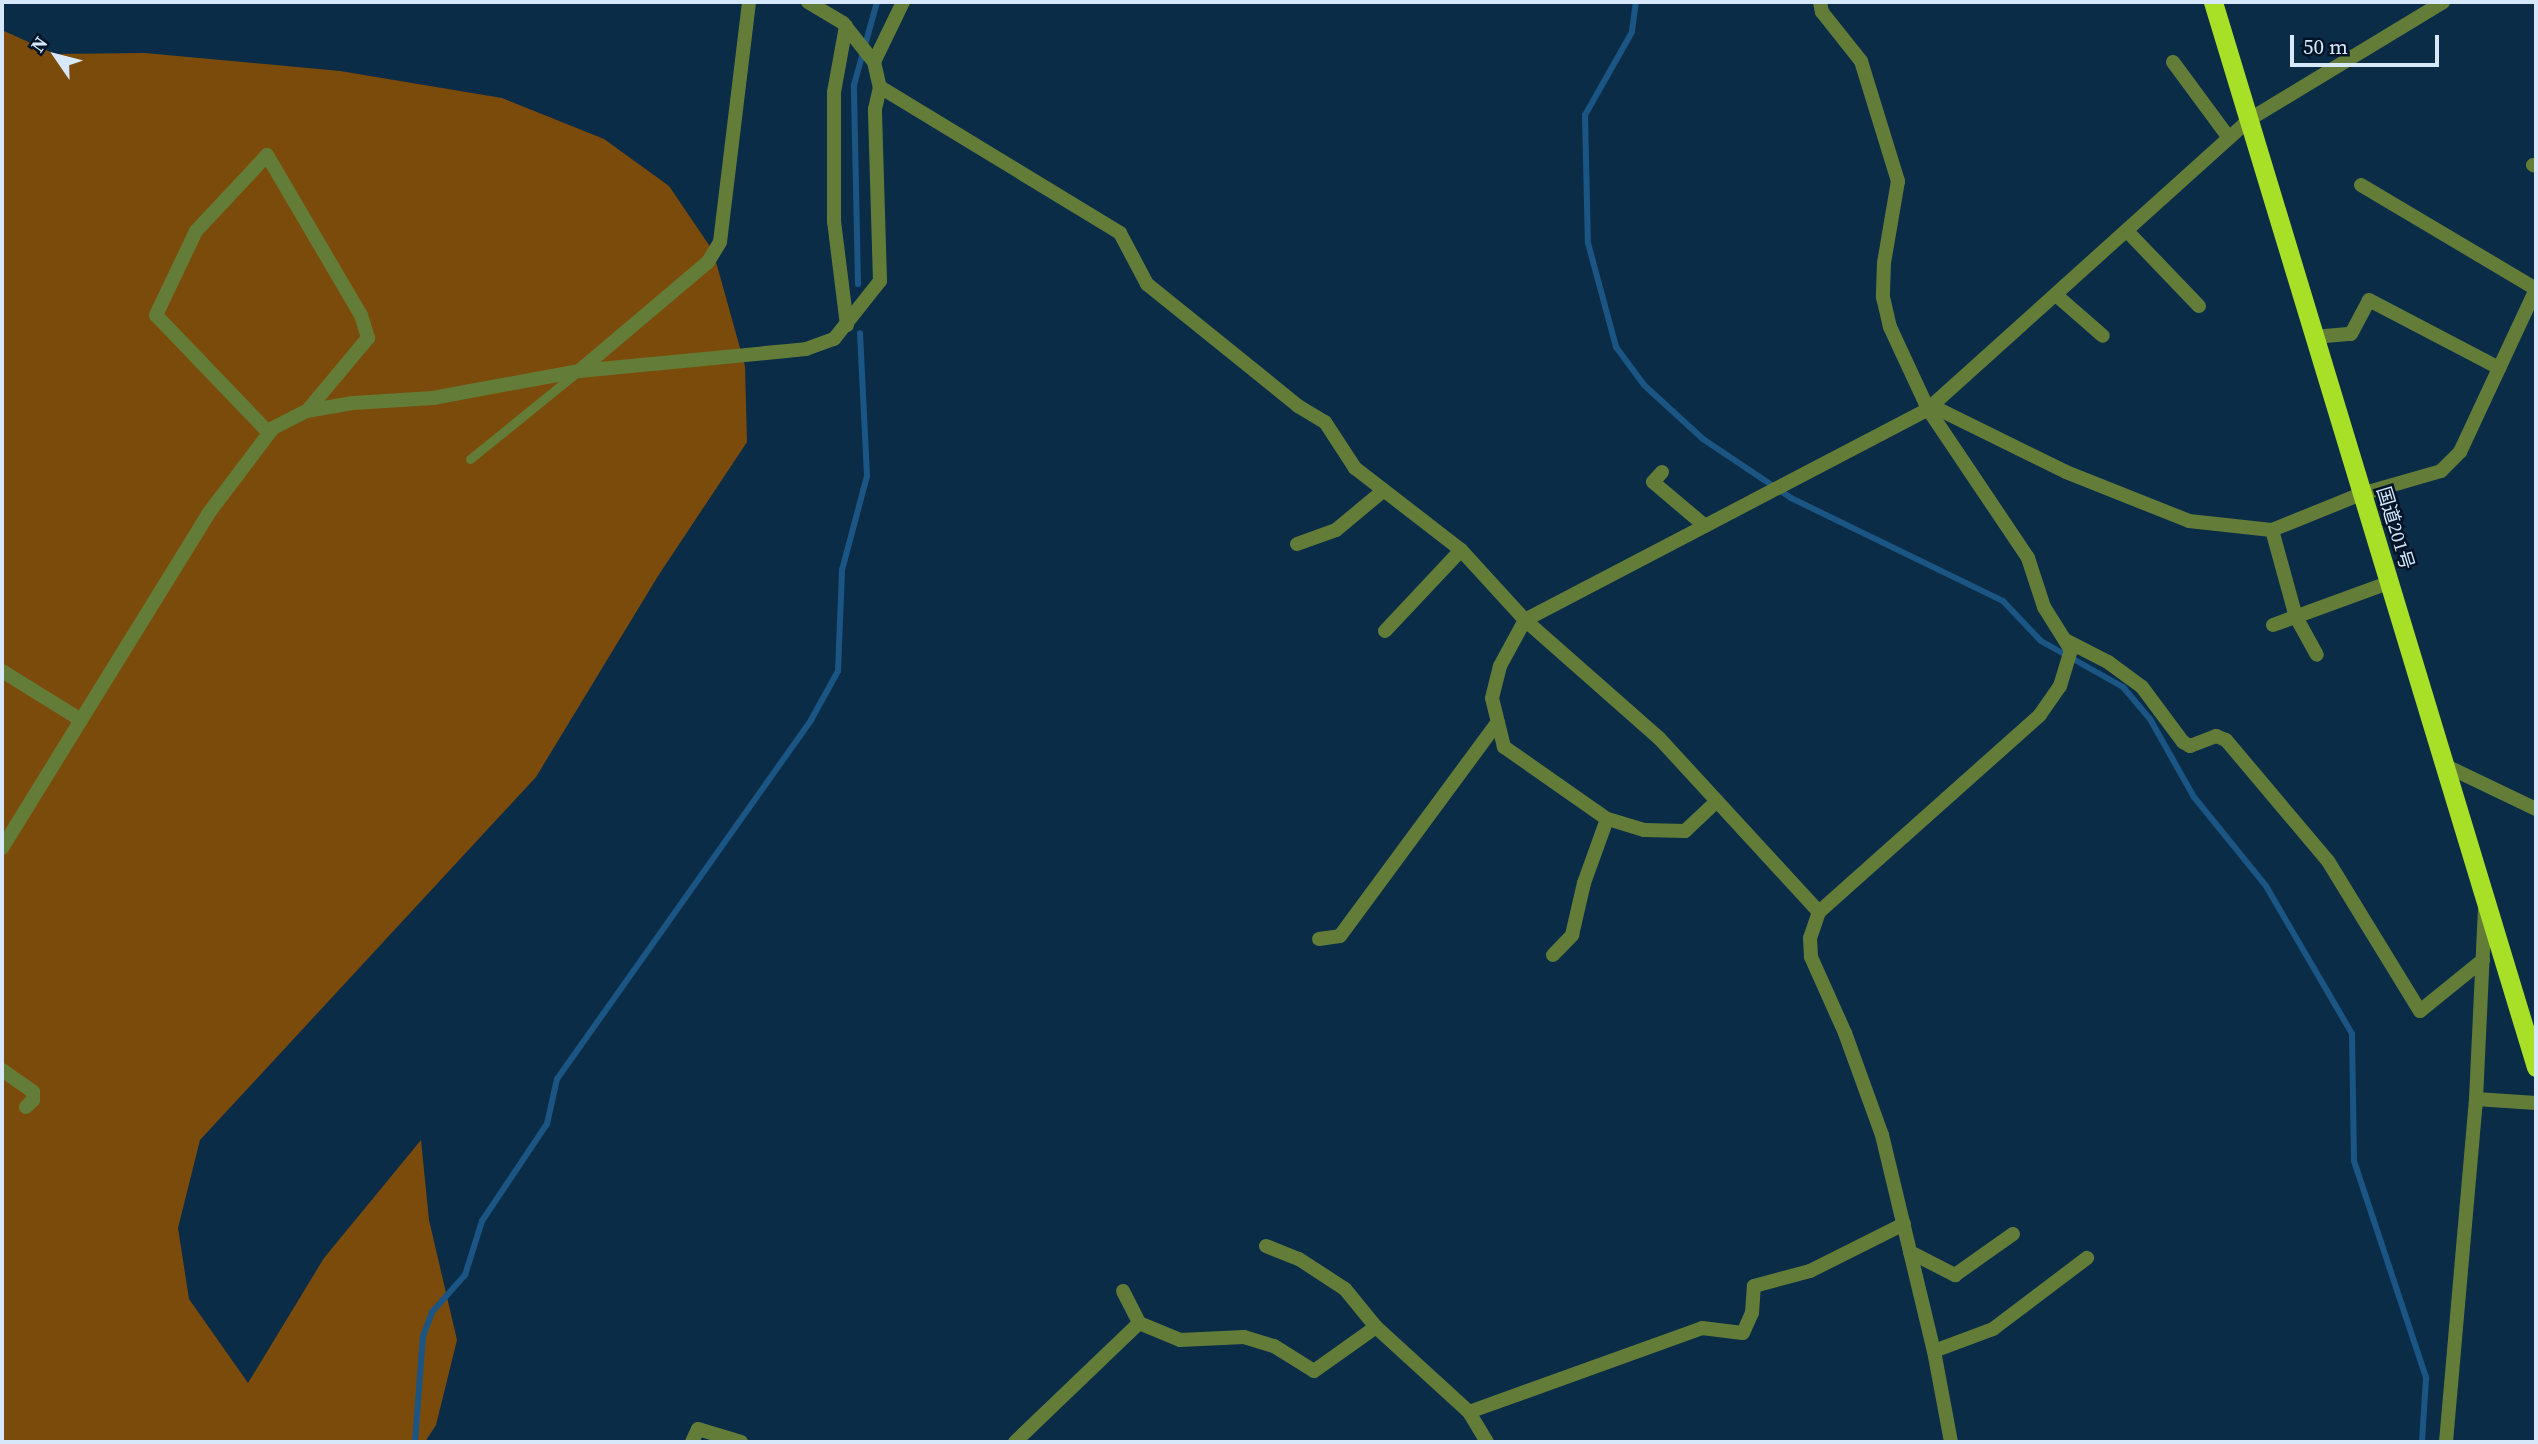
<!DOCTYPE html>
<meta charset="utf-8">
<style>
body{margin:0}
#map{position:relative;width:2538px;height:1444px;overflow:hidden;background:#0b2c47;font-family:"Source Serif 4","Noto Sans JP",serif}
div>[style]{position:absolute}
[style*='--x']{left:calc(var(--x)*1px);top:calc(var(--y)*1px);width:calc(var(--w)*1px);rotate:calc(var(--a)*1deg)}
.forest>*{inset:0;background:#7b4b0b}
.stream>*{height:6px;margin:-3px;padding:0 3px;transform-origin:3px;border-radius:3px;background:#1b5584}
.service>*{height:9px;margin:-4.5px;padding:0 4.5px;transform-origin:4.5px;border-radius:4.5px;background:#637d39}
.minor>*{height:14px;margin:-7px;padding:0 7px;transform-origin:7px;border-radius:7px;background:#637d39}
.trunk>*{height:19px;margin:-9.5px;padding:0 9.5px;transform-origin:9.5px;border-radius:9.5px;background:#a7e027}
span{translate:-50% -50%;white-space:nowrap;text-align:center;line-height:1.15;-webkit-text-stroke:5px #001428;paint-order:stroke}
.street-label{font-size:19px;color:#d6e8fa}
.frame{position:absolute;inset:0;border:4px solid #d6e8fa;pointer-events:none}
.north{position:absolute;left:21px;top:21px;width:70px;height:70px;-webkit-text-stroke:5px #001428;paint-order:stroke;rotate:305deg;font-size:19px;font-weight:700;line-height:28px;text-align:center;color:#d6e8fa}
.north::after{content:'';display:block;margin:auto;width:24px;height:32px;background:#d6e8fa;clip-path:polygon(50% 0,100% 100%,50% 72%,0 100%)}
.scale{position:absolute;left:2290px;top:35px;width:149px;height:32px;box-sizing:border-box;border:4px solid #d6e8fa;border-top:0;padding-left:9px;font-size:21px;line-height:24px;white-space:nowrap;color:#d6e8fa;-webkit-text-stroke:5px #001428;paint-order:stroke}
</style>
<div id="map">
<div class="forest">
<div style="clip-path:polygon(2px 30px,55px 54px,145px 53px,340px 71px,502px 98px,604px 139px,669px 186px,713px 251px,745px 366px,747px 442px,658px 576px,536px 777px,200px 1140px,178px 1228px,189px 1299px,248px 1383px,324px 1258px,421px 1140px,429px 1220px,457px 1340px,436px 1425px,425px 1442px,2px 1442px)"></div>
</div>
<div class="stream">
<div style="--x:1636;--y:2;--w:30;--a:98"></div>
<div style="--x:1632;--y:32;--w:95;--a:119.5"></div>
<div style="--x:1585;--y:115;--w:128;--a:88.7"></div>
<div style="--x:1588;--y:243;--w:108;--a:74.9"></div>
<div style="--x:1616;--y:347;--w:47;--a:53.6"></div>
<div style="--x:1644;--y:385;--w:80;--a:42.5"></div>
<div style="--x:1703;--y:439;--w:106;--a:33.8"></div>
<div style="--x:1791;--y:498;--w:236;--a:25.9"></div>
<div style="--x:2003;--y:601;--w:55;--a:46.5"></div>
<div style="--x:2041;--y:641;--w:94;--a:29.3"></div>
<div style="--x:2123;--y:687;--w:42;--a:49.8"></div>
<div style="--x:2150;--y:719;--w:90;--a:60.6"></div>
<div style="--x:2194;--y:797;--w:114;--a:51"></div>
<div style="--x:2266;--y:886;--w:171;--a:59.8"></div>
<div style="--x:2352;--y:1034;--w:127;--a:89.1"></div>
<div style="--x:2354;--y:1161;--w:229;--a:71.6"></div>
<div style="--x:2426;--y:1378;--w:64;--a:93.6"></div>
<div style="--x:858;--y:284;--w:199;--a:-91.2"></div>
<div style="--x:854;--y:85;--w:86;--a:-74.5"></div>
<div style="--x:415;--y:1442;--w:106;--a:-85.7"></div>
<div style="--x:423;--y:1336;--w:26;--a:-69"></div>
<div style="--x:432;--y:1312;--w:50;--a:-48.3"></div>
<div style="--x:465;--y:1275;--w:57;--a:-72.5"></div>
<div style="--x:482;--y:1221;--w:117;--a:-56.2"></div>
<div style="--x:547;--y:1124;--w:46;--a:-77.5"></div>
<div style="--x:557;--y:1079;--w:440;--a:-54.7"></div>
<div style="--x:811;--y:720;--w:56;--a:-61.1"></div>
<div style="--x:838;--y:671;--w:101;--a:-87.7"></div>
<div style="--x:842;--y:570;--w:97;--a:-75.1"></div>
<div style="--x:867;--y:476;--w:143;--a:-92.8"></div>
</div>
<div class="service">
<div style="--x:470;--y:459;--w:135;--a:-39"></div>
</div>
<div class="minor">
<div style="--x:808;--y:2;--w:41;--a:31"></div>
<div style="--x:843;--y:23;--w:50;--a:51.5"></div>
<div style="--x:874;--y:62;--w:26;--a:77"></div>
<div style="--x:880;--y:87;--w:281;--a:31.3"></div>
<div style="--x:1120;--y:233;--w:58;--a:62.1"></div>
<div style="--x:1147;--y:284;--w:194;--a:38.9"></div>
<div style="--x:1298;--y:406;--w:31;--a:31"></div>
<div style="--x:1325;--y:422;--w:55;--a:56.9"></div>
<div style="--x:1355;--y:468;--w:134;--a:37.7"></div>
<div style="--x:1461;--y:550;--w:95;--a:47.6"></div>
<div style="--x:1525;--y:620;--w:179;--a:41.4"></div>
<div style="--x:1659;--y:738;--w:236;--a:47.4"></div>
<div style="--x:1820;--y:2;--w:10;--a:79"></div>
<div style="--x:1822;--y:12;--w:63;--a:51.5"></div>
<div style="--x:1861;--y:61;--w:126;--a:72.9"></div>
<div style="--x:1898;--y:181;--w:83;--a:99.7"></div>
<div style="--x:1884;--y:263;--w:34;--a:92"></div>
<div style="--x:1883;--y:297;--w:31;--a:77"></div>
<div style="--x:1890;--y:327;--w:90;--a:65.1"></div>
<div style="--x:1928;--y:409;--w:179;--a:56.1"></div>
<div style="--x:2028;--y:558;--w:52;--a:71.9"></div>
<div style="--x:2044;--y:607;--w:51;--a:57.9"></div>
<div style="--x:2071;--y:650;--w:38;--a:107"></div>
<div style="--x:2060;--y:686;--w:35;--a:125"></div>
<div style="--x:2040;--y:715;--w:296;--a:138.3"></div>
<div style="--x:1819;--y:912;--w:28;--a:109"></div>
<div style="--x:1810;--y:938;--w:19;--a:87"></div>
<div style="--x:1811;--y:957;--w:83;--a:65.9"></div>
<div style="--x:1845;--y:1033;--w:109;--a:70.1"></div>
<div style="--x:1882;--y:1135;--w:222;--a:76.5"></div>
<div style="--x:1934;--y:1351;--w:93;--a:79.4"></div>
<div style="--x:846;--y:26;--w:67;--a:100.3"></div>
<div style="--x:834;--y:92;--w:129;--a:90"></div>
<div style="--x:834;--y:221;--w:105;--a:82.9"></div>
<div style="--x:874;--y:62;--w:67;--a:-64.2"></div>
<div style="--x:2173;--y:62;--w:94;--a:53.6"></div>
<div style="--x:2533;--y:165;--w:3;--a:18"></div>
<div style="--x:2361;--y:185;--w:204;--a:30.7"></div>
<div style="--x:2127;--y:231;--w:104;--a:46.2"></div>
<div style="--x:2056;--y:295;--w:62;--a:41.1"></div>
<div style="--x:2314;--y:337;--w:37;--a:-5"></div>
<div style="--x:2351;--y:334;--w:38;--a:-62"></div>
<div style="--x:2369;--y:300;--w:147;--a:27.6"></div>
<div style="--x:579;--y:371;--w:169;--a:-40.2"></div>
<div style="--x:708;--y:262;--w:23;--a:-59"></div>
<div style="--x:720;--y:242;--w:242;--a:-83.1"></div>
<div style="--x:1932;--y:406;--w:149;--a:26.2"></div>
<div style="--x:2066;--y:472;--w:132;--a:21.7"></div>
<div style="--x:2189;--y:521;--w:83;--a:6.2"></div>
<div style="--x:2272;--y:530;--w:96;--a:-22"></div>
<div style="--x:2361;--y:494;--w:83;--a:-16"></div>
<div style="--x:2441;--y:471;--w:27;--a:-45"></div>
<div style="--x:2460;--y:452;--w:180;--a:-65"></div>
<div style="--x:269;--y:433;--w:163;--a:-133.8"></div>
<div style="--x:156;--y:315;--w:93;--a:-64.5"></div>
<div style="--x:196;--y:231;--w:104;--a:-46.9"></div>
<div style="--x:267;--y:155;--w:186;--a:59.6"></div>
<div style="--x:361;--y:315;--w:24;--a:73"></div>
<div style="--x:368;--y:338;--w:95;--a:129.9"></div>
<div style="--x:1662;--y:472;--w:13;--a:132"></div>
<div style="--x:1653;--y:482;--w:68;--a:40.2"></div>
<div style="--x:2272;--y:530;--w:90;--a:74.6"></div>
<div style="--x:2296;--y:617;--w:43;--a:61.1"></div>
<div style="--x:1297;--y:544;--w:41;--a:-19.7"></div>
<div style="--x:1336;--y:530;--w:62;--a:-39.8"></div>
<div style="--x:2273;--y:625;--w:122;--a:-20.1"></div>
<div style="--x:1385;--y:631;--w:111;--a:-46.8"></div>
<div style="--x:2067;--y:641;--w:46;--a:27.1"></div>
<div style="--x:2108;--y:662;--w:42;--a:36.3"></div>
<div style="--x:2142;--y:687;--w:69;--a:53.3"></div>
<div style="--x:2183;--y:742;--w:8;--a:30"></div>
<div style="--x:2190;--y:746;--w:28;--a:-21"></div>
<div style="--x:2216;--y:736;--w:11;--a:22"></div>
<div style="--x:2226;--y:740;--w:158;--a:49.9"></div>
<div style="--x:2328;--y:861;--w:176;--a:58.5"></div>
<div style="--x:2420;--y:1011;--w:81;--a:-39"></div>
<div style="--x:2;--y:671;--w:93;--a:31.8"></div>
<div style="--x:2442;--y:764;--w:104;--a:25.6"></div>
<div style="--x:1717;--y:801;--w:44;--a:136.8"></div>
<div style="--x:1685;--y:831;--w:41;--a:-178.6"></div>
<div style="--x:1644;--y:830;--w:39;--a:-163"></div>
<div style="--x:1607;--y:819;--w:126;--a:-145"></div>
<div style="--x:1504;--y:747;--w:50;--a:-103.8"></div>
<div style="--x:1492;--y:698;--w:33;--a:-76"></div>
<div style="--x:1500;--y:666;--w:52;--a:-61.5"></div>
<div style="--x:1525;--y:620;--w:455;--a:-27.6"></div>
<div style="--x:1928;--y:409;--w:433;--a:-42"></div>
<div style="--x:2250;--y:119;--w:226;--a:-31.2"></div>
<div style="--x:2;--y:848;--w:392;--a:-58.3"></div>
<div style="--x:208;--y:514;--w:108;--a:-52.9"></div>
<div style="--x:273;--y:428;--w:38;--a:-27"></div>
<div style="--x:307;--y:411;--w:47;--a:-9.9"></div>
<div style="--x:353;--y:403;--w:80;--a:-3.6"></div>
<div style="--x:433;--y:398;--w:148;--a:-10.5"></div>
<div style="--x:579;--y:371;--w:228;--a:-5.5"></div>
<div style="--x:806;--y:349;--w:30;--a:-20"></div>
<div style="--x:834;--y:339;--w:74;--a:-51.6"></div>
<div style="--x:880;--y:281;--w:172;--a:-91.7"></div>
<div style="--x:875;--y:109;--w:23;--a:-77"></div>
<div style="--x:1319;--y:939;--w:21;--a:-8"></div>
<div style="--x:1340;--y:936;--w:266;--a:-53.6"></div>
<div style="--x:1553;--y:955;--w:28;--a:-46"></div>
<div style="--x:1572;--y:935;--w:53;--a:-77"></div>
<div style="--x:1584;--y:883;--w:68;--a:-70.2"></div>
<div style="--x:2;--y:1070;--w:38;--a:35"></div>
<div style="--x:33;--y:1092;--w:8;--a:90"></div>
<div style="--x:33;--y:1100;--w:10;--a:135"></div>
<div style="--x:2476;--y:1099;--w:60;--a:3.8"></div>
<div style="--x:1266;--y:1246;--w:35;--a:22"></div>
<div style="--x:1299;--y:1259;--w:55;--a:33.1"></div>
<div style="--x:1345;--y:1289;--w:49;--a:50.8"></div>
<div style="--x:1910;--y:1252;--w:51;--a:27.1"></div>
<div style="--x:1955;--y:1275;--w:71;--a:-35.3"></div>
<div style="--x:1123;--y:1291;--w:36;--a:63"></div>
<div style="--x:1139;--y:1323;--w:44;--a:22.5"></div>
<div style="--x:1180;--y:1340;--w:64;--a:-2.7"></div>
<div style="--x:1244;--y:1337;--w:31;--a:17"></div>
<div style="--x:1274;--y:1346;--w:47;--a:32"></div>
<div style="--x:1314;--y:1371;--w:76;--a:-35.4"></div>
<div style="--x:1376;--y:1327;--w:126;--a:42.4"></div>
<div style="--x:1934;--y:1351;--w:63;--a:-20.4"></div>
<div style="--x:1993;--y:1329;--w:118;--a:-37.1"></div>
<div style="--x:692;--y:1442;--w:14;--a:-65"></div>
<div style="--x:698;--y:1429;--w:45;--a:16.8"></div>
<div style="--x:1015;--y:1442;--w:172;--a:-43.8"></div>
<div style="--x:1487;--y:1442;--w:35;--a:-121"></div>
<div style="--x:1469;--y:1412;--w:248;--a:-19.8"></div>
<div style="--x:1702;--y:1328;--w:41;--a:7"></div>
<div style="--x:1743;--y:1333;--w:22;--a:-66"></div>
<div style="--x:1752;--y:1313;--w:27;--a:-86"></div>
<div style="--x:1754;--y:1286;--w:58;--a:-15"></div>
<div style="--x:1810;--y:1271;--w:105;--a:-26.6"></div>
<div style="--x:2446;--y:1442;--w:344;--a:-85"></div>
<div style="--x:2476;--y:1099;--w:189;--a:-87.3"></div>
</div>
<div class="trunk">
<div style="--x:2213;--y:2;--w:1113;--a:73.13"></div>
</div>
<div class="street-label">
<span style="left:2395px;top:528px;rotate:73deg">国道201号</span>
</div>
<div class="frame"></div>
<div class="north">N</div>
<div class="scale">50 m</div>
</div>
